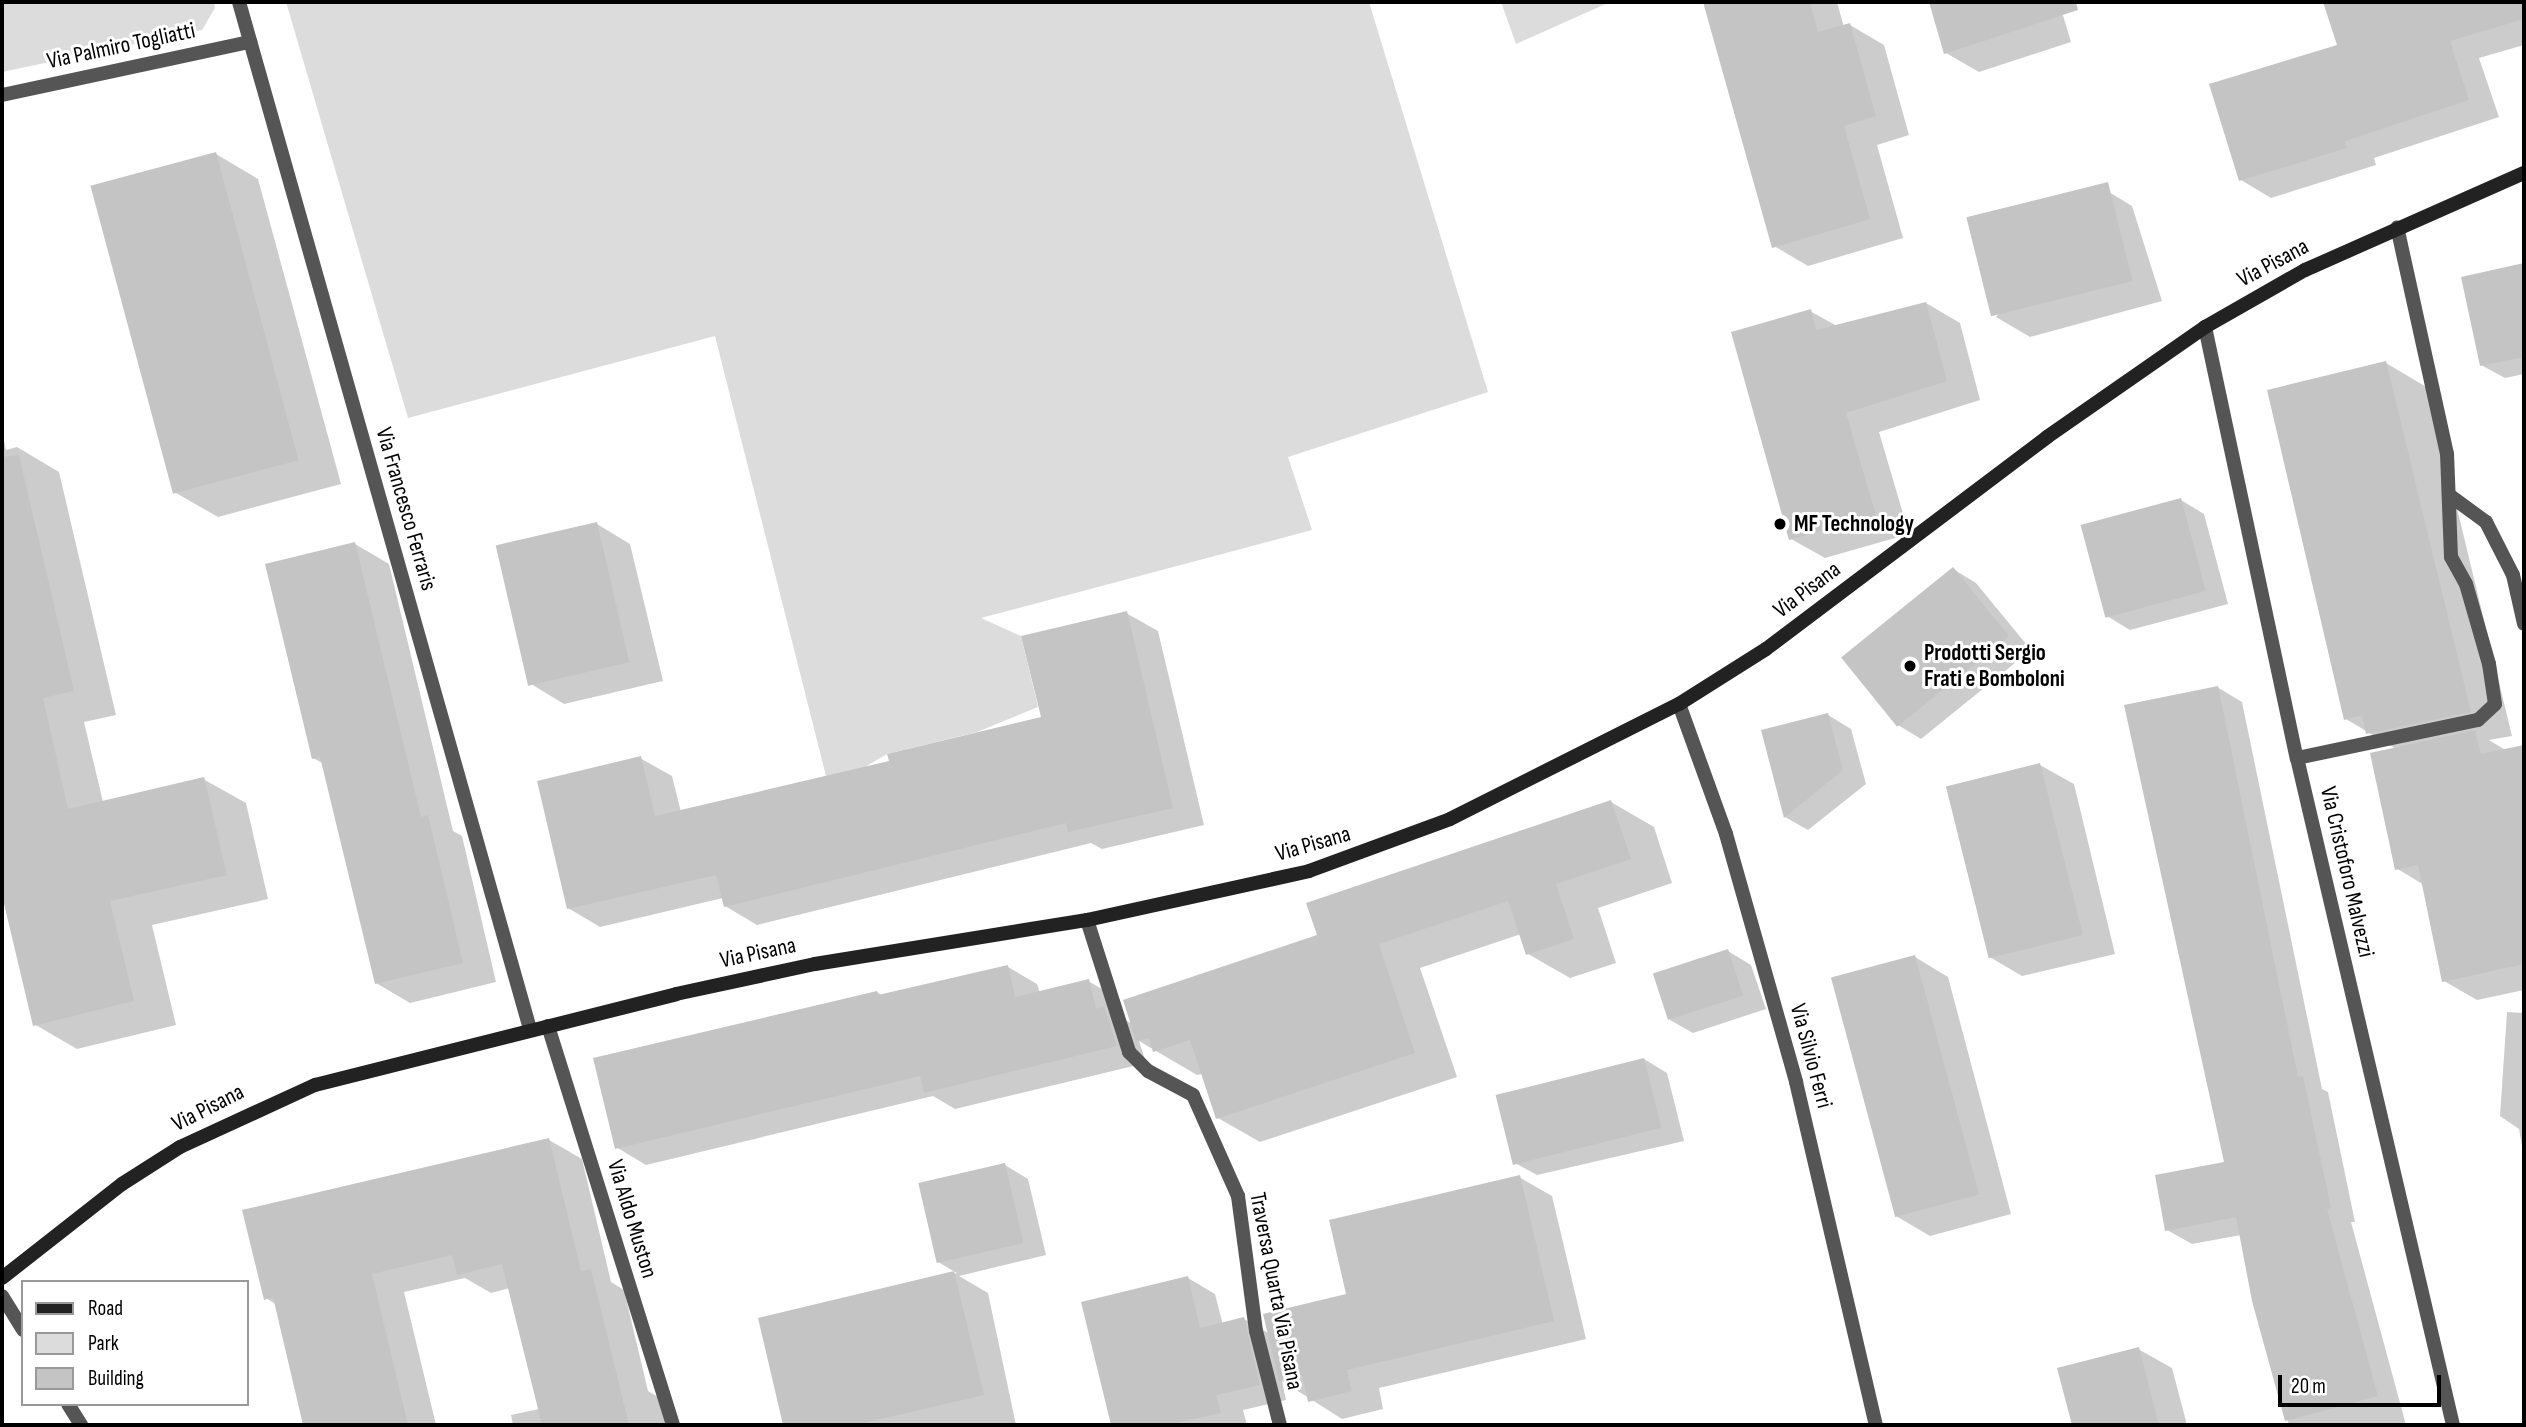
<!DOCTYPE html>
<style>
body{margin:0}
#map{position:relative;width:2526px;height:1427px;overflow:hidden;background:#fff;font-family:"Sofia Sans Condensed",sans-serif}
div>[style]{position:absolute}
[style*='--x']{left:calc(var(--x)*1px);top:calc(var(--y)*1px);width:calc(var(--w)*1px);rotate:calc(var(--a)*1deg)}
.green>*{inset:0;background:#dcdcdc}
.shadow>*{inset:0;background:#0003}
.building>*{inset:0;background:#c4c4c4;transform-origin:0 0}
.lane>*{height:14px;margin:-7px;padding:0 7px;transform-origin:7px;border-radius:7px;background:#555}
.street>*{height:14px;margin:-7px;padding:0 7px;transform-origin:7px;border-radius:7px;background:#555}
.secondary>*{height:14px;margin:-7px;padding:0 7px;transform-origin:7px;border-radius:7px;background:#222}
.dots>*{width:19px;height:19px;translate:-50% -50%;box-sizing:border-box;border:4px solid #fff;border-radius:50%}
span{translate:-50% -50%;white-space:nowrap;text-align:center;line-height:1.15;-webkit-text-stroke:6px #fff;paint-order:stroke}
.street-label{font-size:23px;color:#000}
.poi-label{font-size:23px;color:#000;font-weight:700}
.left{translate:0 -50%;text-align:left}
.frame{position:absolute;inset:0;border:4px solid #000;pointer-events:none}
.legend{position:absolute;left:21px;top:1280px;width:228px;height:126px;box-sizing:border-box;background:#fff;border:2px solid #999;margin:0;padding:9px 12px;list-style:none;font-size:21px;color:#000}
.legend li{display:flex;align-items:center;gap:14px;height:35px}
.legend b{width:35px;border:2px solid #999}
.scale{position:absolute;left:2278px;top:1375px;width:163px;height:32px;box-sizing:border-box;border:4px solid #000;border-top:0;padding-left:9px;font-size:21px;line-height:24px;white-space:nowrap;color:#000;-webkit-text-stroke:5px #fff;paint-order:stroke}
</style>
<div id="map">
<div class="green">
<div style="clip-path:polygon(2px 2px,214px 2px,215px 8px,202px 30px,2px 72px)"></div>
<div style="clip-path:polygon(286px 2px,1369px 2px,1488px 392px,1288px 457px,1312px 530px,981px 618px,1021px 636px,1038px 707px,977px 732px,887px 754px,829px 788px,715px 336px,408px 418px)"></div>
<div style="clip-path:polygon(1501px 2px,1610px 2px,1516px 44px)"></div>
</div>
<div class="shadow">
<div style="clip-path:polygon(1705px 2px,1837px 2px,1844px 27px,1850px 25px,1884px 45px,1909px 135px,1877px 145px,1903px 238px,1808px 266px,1774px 246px)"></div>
<div style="clip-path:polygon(1931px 2px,2059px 2px,2071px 42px,1979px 72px,1946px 53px)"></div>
<div style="clip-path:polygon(2325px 2px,2524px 2px,2524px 45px,2479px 58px,2499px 117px,2374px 158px,2376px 165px,2271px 198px,2241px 180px,2339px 46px)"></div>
<div style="clip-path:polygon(216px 154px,258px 179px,341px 484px,218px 517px,176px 493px)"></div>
<div style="clip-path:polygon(2099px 186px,2132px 206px,2162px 301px,2030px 337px,1996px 317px)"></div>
<div style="clip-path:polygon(2524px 265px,2524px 374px,2505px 378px,2481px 365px,2463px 278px)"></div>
<div style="clip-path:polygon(1926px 303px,1960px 323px,1980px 400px,1879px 432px,1909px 534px,1825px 558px,1791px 539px,1810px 311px,1837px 326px)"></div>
<div style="clip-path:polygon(2386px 363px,2428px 388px,2512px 736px,2489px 740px,2507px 751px,2524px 747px,2524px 990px,2477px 1000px,2444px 981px,2424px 885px,2396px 868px,2396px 749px,2346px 719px)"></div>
<div style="clip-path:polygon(2px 432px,6px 450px,17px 447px,59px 472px,116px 715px,84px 722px,103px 802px,203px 779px,246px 803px,268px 899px,152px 925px,176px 1025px,77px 1049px,34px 1024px,2px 894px)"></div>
<div style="clip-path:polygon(2181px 500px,2204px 514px,2228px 604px,2130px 630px,2107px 616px)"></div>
<div style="clip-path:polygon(597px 524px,630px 544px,663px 681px,564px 704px,531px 684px)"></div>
<div style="clip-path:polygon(355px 544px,389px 564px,453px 831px,462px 836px,496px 982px,410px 1003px,376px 983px,324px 764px,313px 758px)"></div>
<div style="clip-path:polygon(1953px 569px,1976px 583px,2031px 650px,1921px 739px,1898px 725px)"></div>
<div style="clip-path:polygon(1126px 613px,1158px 631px,1204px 825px,1102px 849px,1091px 843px,757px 925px,725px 906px,723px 898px,600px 927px,568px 908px,640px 758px,672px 776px,681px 812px,891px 762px,1043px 718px)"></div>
<div style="clip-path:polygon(2217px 687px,2242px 702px,2322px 1089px,2328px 1092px,2355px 1222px,2351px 1222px,2406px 1425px,2289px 1425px,2254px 1300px,2241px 1235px,2192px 1244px,2167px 1230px,2227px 1163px)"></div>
<div style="clip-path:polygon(1828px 715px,1851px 729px,1866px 784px,1808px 830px,1785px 817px)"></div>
<div style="clip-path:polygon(2040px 765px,2074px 784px,2115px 954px,2022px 976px,1988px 956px)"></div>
<div style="clip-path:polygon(1611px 802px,1654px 827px,1672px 883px,1598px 908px,1616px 963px,1570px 978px,1528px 954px,1521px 934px,1420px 968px,1457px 1077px,1260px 1142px,1218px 1118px,1203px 1074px,1197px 1075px,1139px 1041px,1146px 1063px,955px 1109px,933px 1096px,646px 1165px,616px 1147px,877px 992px,883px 996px,1008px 967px,1037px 984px,1040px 993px,1088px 981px,1118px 998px,1124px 1019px,1132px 1024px)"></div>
<div style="clip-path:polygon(1728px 951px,1751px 965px,1766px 1009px,1693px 1033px,1670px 1020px)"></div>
<div style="clip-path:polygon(1915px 957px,1948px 977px,2011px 1214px,1930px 1236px,1896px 1216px)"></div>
<div style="clip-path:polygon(2507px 1012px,2524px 1013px,2524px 1157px,2519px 1129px,2500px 1116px)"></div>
<div style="clip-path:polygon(1644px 1059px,1667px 1073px,1684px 1141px,1537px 1175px,1513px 1162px)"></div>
<div style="clip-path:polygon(549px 1140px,582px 1159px,611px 1282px,624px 1290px,648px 1391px,672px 1405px,677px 1425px,513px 1425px,511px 1415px,539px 1409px,510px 1288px,491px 1293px,465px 1278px,404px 1292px,436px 1425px,305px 1425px,277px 1305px,266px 1298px)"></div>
<div style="clip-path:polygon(1005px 1165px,1028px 1179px,1046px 1255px,959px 1276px,988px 1293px,1016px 1425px,785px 1425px,760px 1320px,957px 1273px,938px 1262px)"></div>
<div style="clip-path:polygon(1519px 1177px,1552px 1196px,1586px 1339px,1379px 1388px,1383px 1409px,1342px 1419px,1282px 1381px,1286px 1400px,1243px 1410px,1247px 1425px,1114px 1425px,1084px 1303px,1188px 1278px,1215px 1294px,1223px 1325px,1244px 1319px,1270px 1334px,1349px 1295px)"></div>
<div style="clip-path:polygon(2138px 1349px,2172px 1368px,2187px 1425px,2073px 1425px,2059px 1369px)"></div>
</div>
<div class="building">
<div style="clip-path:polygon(1703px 2px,1810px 2px,1818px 32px,1850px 23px,1876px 116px,1844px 126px,1870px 219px,1772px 248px)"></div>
<div style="clip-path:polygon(1929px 2px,2076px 2px,2078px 10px,1944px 54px)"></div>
<div style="clip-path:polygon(2323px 2px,2524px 2px,2524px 19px,2450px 41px,2469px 100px,2345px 141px,2347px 148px,2239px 181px,2209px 84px,2337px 45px)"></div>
<div style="left:216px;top:152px;width:319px;height:130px;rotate:75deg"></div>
<div style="left:2108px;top:182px;width:102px;height:146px;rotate:76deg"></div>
<div style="clip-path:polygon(2524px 263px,2524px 357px,2480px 366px,2461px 277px)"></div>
<div style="clip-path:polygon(1926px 302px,1947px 381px,1846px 413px,1876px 515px,1789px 540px,1731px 332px,1811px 309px,1816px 330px)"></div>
<div style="clip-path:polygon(2386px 361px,2471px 712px,2366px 734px,2362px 715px,2344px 720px,2267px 390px)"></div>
<div style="clip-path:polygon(19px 455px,74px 691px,43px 698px,68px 809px,204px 777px,227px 875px,110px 901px,134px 1001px,33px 1026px,2px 895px,2px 457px)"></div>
<div style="left:2181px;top:498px;width:96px;height:104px;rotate:75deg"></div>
<div style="left:597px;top:522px;width:144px;height:104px;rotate:77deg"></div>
<div style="clip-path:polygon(355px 542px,421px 817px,428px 815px,463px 963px,375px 984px,320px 757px,312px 759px,265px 564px)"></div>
<div style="left:1953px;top:567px;width:89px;height:144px;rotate:51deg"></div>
<div style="clip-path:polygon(1127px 611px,1173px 808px,1068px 832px,1066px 823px,724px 907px,716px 875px,567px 909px,537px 781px,641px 756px,655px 816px,889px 761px,887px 754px,1041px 717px,1021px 636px)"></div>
<div style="clip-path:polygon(2218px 686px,2298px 1077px,2303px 1076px,2331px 1208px,2327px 1209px,2378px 1396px,2285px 1421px,2252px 1301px,2236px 1217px,2165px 1231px,2155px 1175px,2224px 1162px,2124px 705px)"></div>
<div style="clip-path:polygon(1828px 713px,1843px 770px,1784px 818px,1761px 730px)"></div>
<div style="clip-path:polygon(2475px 730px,2481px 754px,2524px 745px,2524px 964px,2442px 982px,2418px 865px,2395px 870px,2370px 753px)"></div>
<div style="left:2040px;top:763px;width:177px;height:97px;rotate:76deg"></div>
<div style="clip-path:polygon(1611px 800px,1631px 859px,1556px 884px,1574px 939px,1526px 955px,1508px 901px,1379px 944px,1415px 1053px,1216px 1119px,1190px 1040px,1153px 1052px,1149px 1038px,1136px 1041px,1123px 1000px,1317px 935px,1306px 903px)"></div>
<div style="left:1728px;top:949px;width:49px;height:79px;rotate:72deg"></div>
<div style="left:1915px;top:955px;width:248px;height:87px;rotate:75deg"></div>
<div style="clip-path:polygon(1008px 965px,1015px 997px,1089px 979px,1096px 1009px,1104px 1006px,1117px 1046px,924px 1093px,920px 1076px,615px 1149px,593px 1058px,877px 991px,878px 995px)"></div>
<div style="left:1644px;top:1058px;width:72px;height:153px;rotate:76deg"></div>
<div style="clip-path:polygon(549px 1138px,581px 1271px,591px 1269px,629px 1425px,542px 1425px,502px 1264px,457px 1275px,452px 1255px,372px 1274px,408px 1425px,303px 1425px,273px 1297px,264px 1300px,242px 1210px)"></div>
<div style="left:1005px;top:1163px;width:82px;height:89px;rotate:77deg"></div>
<div style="clip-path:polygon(1520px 1175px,1554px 1321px,1347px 1370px,1352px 1391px,1308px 1402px,1302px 1375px,1279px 1381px,1263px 1314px,1346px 1294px,1329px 1220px)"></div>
<div style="clip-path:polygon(954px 1271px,984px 1395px,855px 1425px,783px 1425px,758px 1318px)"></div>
<div style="clip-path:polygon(1188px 1276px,1200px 1328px,1244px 1317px,1260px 1385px,1216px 1395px,1221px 1413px,1167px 1425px,1111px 1425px,1081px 1302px)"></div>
<div style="clip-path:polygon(2139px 1347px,2159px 1425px,2072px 1425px,2057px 1368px)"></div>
</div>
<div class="lane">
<div style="--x:2449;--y:495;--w:46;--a:36.1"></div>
<div style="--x:2486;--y:522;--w:59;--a:63"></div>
<div style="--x:2513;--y:575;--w:50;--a:77.3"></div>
<div style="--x:2297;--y:758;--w:185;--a:-11.9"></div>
<div style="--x:2478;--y:720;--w:23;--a:-43"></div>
<div style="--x:2495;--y:704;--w:40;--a:-98.5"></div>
<div style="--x:2489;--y:664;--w:83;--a:-106"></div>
<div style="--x:2466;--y:584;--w:31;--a:-119"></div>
<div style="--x:2451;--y:557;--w:103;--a:-92.2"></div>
<div style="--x:2447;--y:454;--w:232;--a:-102.4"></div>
</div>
<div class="street">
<div style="--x:239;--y:2;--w:1067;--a:74.18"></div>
<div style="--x:2;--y:95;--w:254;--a:-12.1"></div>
<div style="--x:2205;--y:327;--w:441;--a:78"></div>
<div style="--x:2297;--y:758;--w:685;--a:76.84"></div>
<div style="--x:1679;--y:704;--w:138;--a:70.1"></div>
<div style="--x:1726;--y:834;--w:258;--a:74.2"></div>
<div style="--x:1796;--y:1082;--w:352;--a:76.9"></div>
<div style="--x:1087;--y:920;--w:139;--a:72.3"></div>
<div style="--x:1129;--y:1052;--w:27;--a:45"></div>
<div style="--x:1148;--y:1071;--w:51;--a:28.1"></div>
<div style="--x:1193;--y:1095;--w:111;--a:66"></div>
<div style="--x:1238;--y:1196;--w:136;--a:82.4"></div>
<div style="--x:1256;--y:1331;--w:97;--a:75.7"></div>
<div style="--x:548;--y:1026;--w:418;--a:72.6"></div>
<div style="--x:2;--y:1296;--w:40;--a:58"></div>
<div style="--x:68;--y:1404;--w:25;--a:58"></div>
</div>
<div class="secondary">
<div style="--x:2;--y:1278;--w:152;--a:-38.1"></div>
<div style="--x:122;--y:1184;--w:69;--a:-32.5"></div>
<div style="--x:180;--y:1147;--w:149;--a:-24.7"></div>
<div style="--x:315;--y:1085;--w:372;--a:-14.1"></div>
<div style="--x:676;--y:994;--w:142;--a:-12.2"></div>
<div style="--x:815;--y:964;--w:276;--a:-9.2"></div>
<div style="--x:1087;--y:920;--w:227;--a:-12.4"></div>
<div style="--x:1309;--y:871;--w:150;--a:-20.2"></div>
<div style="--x:1450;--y:819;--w:256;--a:-26.7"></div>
<div style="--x:1679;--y:704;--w:103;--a:-32.3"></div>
<div style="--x:1766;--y:649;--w:352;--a:-37"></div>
<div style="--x:2047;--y:437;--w:193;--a:-34.8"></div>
<div style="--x:2205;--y:327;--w:115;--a:-29.7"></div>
<div style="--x:2305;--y:270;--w:240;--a:-23.9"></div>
</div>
<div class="dots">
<div style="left:1780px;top:524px;background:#000"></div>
<div style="left:1910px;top:666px;background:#000"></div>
</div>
<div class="street-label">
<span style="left:121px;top:46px;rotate:-12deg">Via Palmiro Togliatti</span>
<span style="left:2273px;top:263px;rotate:-28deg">Via Pisana</span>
<span style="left:406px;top:509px;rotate:74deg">Via Francesco Ferraris</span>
<span style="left:1807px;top:590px;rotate:-37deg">Via Pisana</span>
<span style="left:1313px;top:844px;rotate:-16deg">Via Pisana</span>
<span style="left:2347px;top:872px;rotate:77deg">Via Cristoforo Malvezzi</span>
<span style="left:758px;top:953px;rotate:-12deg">Via Pisana</span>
<span style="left:1811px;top:1056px;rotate:75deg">Via Silvio Ferri</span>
<span style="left:208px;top:1108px;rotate:-27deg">Via Pisana</span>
<span style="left:632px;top:1219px;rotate:73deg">Via Aldo Muston</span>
<span style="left:1276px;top:1291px;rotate:79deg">Traversa Quarta Via Pisana</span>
</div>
<div class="poi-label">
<span class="left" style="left:1794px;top:524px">MF Technology</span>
<span class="left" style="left:1924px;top:666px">Prodotti Sergio<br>Frati e Bomboloni</span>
</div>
<div class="frame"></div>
<ul class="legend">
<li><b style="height:9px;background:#222"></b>Road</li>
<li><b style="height:19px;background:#dcdcdc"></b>Park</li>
<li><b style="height:19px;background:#c4c4c4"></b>Building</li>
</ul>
<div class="scale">20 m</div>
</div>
